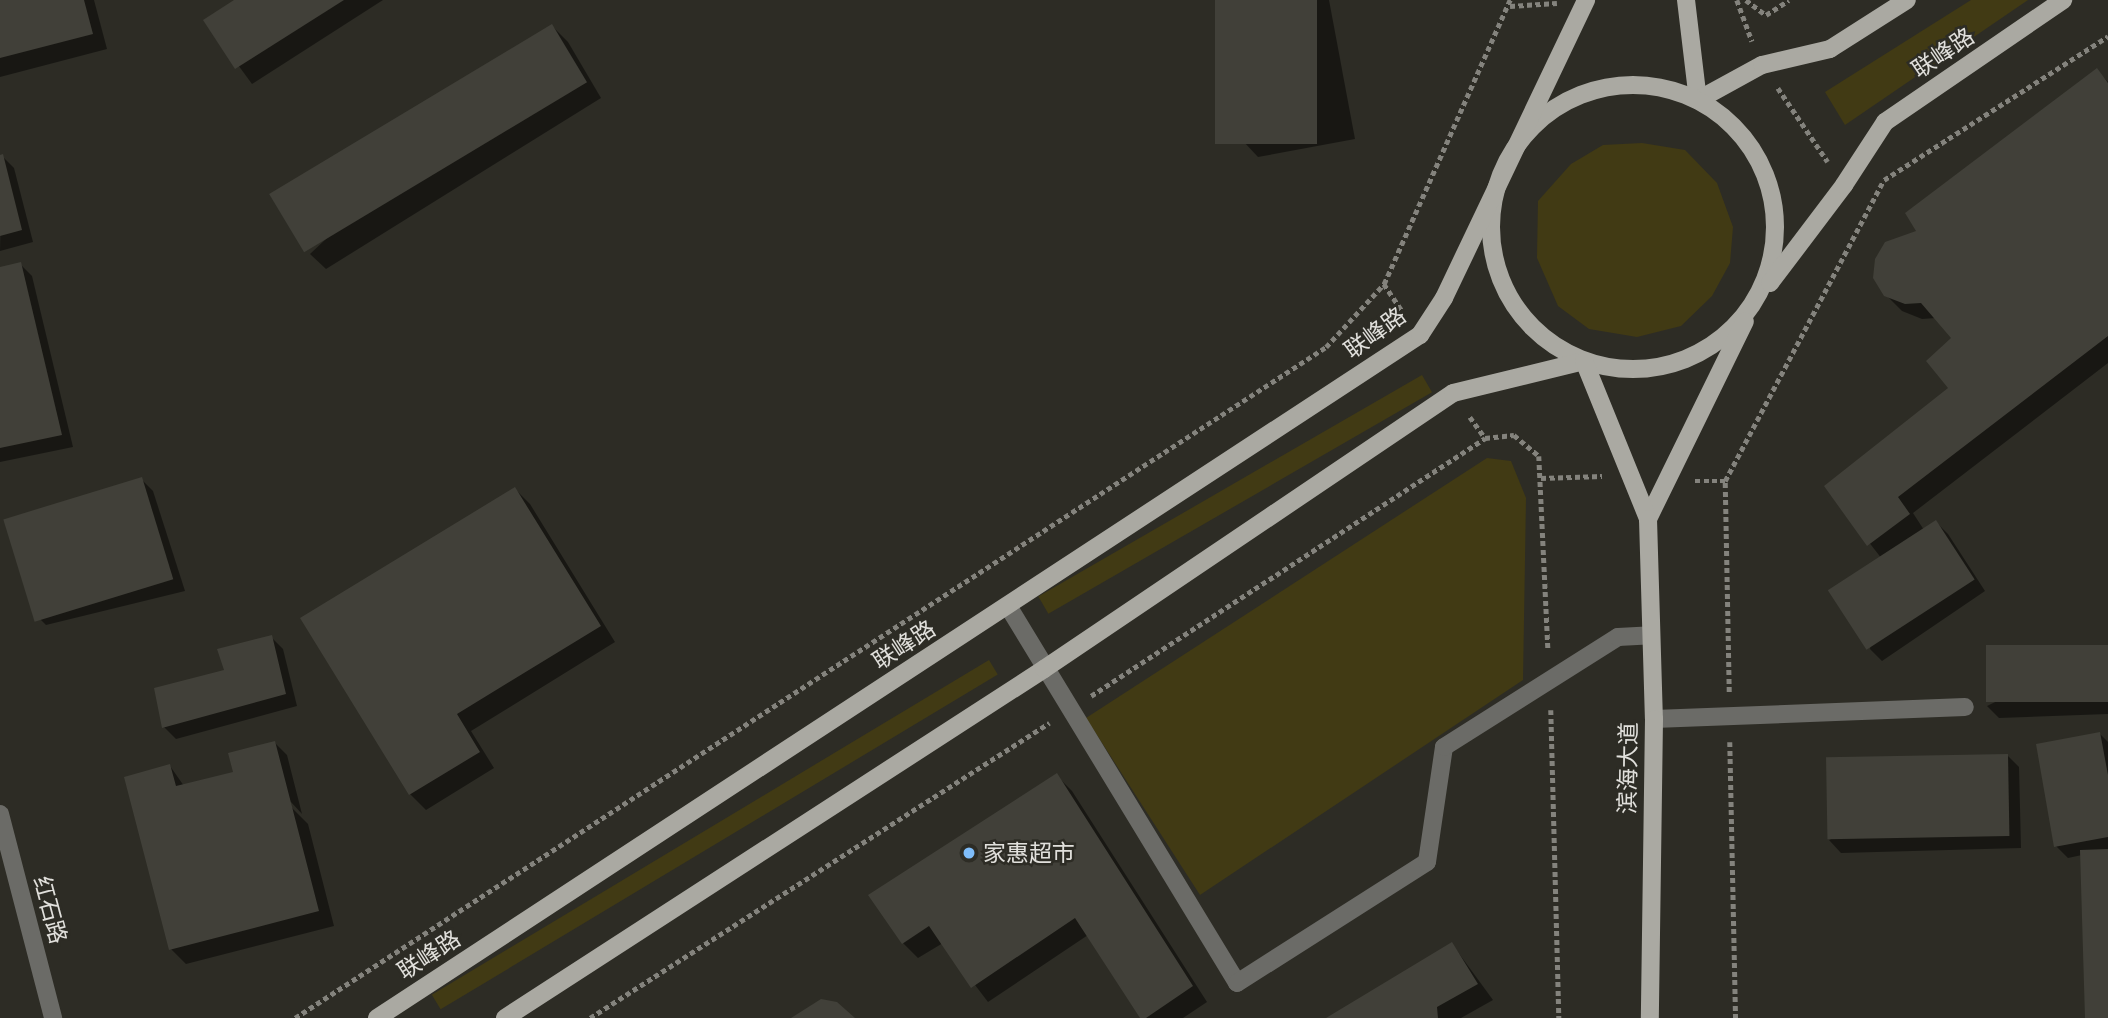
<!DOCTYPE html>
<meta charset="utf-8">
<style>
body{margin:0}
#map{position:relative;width:2108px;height:1018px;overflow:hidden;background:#2d2c25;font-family:"Space Grotesk","Noto Sans SC",sans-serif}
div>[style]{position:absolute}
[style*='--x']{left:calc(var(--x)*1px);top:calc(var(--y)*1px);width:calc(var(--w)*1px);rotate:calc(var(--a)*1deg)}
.green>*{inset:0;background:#413a14;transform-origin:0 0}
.shadow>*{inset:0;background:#0007}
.building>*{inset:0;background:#414039;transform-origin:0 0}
.path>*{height:4.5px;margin-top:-2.25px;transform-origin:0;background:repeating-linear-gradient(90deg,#84837d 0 5px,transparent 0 8.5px)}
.minor>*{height:18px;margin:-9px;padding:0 9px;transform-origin:9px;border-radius:9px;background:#6b6b67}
.major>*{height:18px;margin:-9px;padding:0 9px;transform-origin:9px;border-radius:9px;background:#aaa9a2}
.major>.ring{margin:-9px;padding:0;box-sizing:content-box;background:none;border:18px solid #aaa9a2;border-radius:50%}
.dots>*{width:19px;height:19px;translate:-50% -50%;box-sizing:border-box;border:4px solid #2d2c25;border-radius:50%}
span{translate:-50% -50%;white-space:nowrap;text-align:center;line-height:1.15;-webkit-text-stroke:5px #2d2c25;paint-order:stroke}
.street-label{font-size:23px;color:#e1e0dc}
.poi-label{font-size:23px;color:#e1e0dc}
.left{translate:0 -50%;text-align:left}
</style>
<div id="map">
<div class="green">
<div style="clip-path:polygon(1971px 0,2028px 0,1845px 125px,1825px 92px)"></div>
<div style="clip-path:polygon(1642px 143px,1685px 150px,1717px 183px,1733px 227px,1730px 263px,1712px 296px,1681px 326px,1637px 337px,1589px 329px,1558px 306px,1537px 258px,1538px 201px,1571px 164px,1603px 145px)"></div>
<div style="left:1422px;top:375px;width:20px;height:443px;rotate:60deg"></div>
<div style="clip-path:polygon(1487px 458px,1511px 461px,1526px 498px,1523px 680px,1200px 895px,1086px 718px)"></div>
<div style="left:989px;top:660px;width:17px;height:650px;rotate:59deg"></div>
</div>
<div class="shadow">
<div style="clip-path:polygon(0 0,94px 0,107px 49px,0 77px)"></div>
<div style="clip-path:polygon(237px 0,383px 0,252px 84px,205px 20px)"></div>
<div style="clip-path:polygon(1216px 0,1329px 0,1355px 139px,1258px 157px,1243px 141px)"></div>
<div style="clip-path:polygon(552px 26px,568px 42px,601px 98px,326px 269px,310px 254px)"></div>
<div style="clip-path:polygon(2097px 71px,2108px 82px,2108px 363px,1913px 513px,1924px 530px,1936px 522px,1948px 534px,1985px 591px,1882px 661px,1870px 649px,1882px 559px,1826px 487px,1951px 389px,1954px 338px,1936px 318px,1922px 319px,1902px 311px,1886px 295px,1919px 232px)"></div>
<div style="clip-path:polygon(2px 156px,14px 168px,33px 242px,0 251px)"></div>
<div style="clip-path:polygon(20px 264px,32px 276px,73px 447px,0 462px,0 269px)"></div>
<div style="clip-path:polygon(141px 479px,153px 491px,185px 591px,46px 625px,34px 613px)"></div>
<div style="clip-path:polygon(515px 489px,530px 504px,615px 642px,471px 731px,494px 768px,426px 810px,410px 794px)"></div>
<div style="clip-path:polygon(271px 637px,283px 649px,297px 706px,176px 739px,164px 727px)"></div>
<div style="clip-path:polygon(2108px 647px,2108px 714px,1999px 718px,1987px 706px)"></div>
<div style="clip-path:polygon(2100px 734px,2108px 742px,2108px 1018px,2086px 1018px,2082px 855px,2068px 858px,2056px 846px)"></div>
<div style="clip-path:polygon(275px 743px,287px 755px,302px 814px,291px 802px,291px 807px,308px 824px,334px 926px,186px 964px,171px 949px,170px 766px,184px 786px,235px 773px)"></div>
<div style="clip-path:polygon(2007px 755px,2019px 767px,2021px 848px,1841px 853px,1829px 840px)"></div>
<div style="clip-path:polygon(1056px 775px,1072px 791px,1207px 1002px,1183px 1018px,1142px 1018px,1088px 935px,988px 1002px,943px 943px,918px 958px,903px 943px)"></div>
<div style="clip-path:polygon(1452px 944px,1493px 1000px,1461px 1018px,1330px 1018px)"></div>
</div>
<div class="building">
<div style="clip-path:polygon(0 0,84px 0,93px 34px,0 58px)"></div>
<div style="clip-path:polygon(234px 0,344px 0,235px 69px,203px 20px)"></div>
<div style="left:1215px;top:0;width:102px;height:144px"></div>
<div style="left:552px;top:24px;width:68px;height:330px;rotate:59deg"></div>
<div style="clip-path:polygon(2097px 68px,2108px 83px,2108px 336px,1898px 497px,1910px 514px,1867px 546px,1824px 486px,1948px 388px,1926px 361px,1951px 338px,1921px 303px,1905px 304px,1884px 296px,1873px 278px,1875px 259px,1885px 242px,1916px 231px,1905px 213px)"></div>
<div style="clip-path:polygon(3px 154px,22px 230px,0 236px,0 155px)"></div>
<div style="clip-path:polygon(21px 262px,62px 435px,0 448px,0 267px)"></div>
<div style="left:142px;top:477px;width:107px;height:145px;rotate:73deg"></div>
<div style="clip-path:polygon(515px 487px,601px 626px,457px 714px,480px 752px,409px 795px,300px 618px)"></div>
<div style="left:1936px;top:520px;width:71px;height:129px;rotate:57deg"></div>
<div style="clip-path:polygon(272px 635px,286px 694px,162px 728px,154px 688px,224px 670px,217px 649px)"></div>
<div style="left:2108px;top:645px;width:57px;height:122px;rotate:90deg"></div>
<div style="clip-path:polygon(2100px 732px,2108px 775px,2108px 837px,2054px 847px,2036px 744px)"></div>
<div style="clip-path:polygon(275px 741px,319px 911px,169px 950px,124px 777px,170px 764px,176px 786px,233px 772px,228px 753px)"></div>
<div style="left:2008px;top:754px;width:82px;height:182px;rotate:89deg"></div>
<div style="clip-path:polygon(1057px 773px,1193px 986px,1146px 1018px,1140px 1018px,1075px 918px,971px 988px,929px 926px,902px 944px,868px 895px)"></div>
<div style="clip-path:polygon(2108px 849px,2108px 1018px,2085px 1018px,2080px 850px)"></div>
<div style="clip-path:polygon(1452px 942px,1478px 984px,1437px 1007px,1438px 1018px,1326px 1018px)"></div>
<div style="clip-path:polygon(821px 999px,837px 1002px,855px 1018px,791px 1018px)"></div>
</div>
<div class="path">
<div style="--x:1737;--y:0;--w:44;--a:69.9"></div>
<div style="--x:1746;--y:0;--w:25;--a:37"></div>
<div style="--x:1766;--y:15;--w:27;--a:-33"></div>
<div style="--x:1510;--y:6;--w:47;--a:-3.7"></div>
<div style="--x:1778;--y:88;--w:89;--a:56"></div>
<div style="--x:1384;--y:284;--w:34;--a:56"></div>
<div style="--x:1470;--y:417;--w:26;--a:54"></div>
<div style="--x:1541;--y:478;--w:61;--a:-1.9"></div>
<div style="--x:1695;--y:481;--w:30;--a:0"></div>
<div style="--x:1729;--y:692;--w:211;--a:-91.1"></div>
<div style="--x:1725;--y:481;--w:340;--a:-62.2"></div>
<div style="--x:1884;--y:180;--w:266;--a:-32.7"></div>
<div style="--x:1091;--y:696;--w:471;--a:-33.2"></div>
<div style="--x:1485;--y:438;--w:29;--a:-6"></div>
<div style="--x:1514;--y:435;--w:33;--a:40"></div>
<div style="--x:1539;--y:456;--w:193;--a:87.3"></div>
<div style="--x:1551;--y:710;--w:308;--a:88.5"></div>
<div style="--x:1730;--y:742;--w:276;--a:88.8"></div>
<div style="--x:295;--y:1018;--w:1230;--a:-33.06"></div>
<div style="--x:1326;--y:347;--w:86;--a:-47.4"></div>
<div style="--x:1384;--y:284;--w:311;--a:-66.1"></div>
<div style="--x:590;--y:1018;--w:546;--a:-32.73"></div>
</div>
<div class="minor">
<div style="--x:1008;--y:606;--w:441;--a:58.7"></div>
<div style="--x:1237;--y:983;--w:225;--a:-32.5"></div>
<div style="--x:1427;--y:862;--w:116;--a:-81.6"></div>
<div style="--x:1444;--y:747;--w:206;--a:-32.3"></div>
<div style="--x:1618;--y:637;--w:33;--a:-3"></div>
<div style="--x:1654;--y:719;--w:311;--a:-2.2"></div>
<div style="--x:0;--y:814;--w:211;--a:75.4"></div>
</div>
<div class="major">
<div style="--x:1686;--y:0;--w:101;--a:83.2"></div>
<div style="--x:1698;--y:100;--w:73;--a:-28.7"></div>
<div style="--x:1762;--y:65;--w:70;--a:-13.2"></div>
<div style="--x:1830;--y:49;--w:91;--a:-32.5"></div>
<div class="ring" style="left:1491px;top:85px;width:266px;height:266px"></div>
<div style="--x:1770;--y:283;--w:123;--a:-52.9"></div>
<div style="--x:1844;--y:185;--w:75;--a:-56.9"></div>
<div style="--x:1885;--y:122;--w:216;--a:-34.4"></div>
<div style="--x:1648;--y:519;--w:220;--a:-63.9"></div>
<div style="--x:377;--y:1018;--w:1247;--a:-33.22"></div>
<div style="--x:1420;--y:335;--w:44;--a:-57"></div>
<div style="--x:1444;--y:298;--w:330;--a:-64.5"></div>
<div style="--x:505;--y:1018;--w:642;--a:-32.92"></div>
<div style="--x:1044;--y:669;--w:493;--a:-34"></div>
<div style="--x:1453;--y:393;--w:135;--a:-13.7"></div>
<div style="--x:1584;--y:361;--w:170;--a:67.9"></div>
<div style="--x:1648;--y:519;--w:200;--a:88.3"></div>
<div style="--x:1654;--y:719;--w:299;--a:90.8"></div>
</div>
<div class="dots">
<div style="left:969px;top:853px;background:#7fbdf9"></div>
</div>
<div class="street-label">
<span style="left:1943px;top:53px;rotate:-34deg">联峰路</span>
<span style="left:1375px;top:333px;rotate:-36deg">联峰路</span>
<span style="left:904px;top:645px;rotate:-33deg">联峰路</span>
<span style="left:1628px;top:768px;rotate:-89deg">滨海大道</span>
<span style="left:50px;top:910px;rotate:75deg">红石路</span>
<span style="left:429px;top:955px;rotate:-33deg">联峰路</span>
</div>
<div class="poi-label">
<span class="left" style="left:983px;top:853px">家惠超市</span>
</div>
</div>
